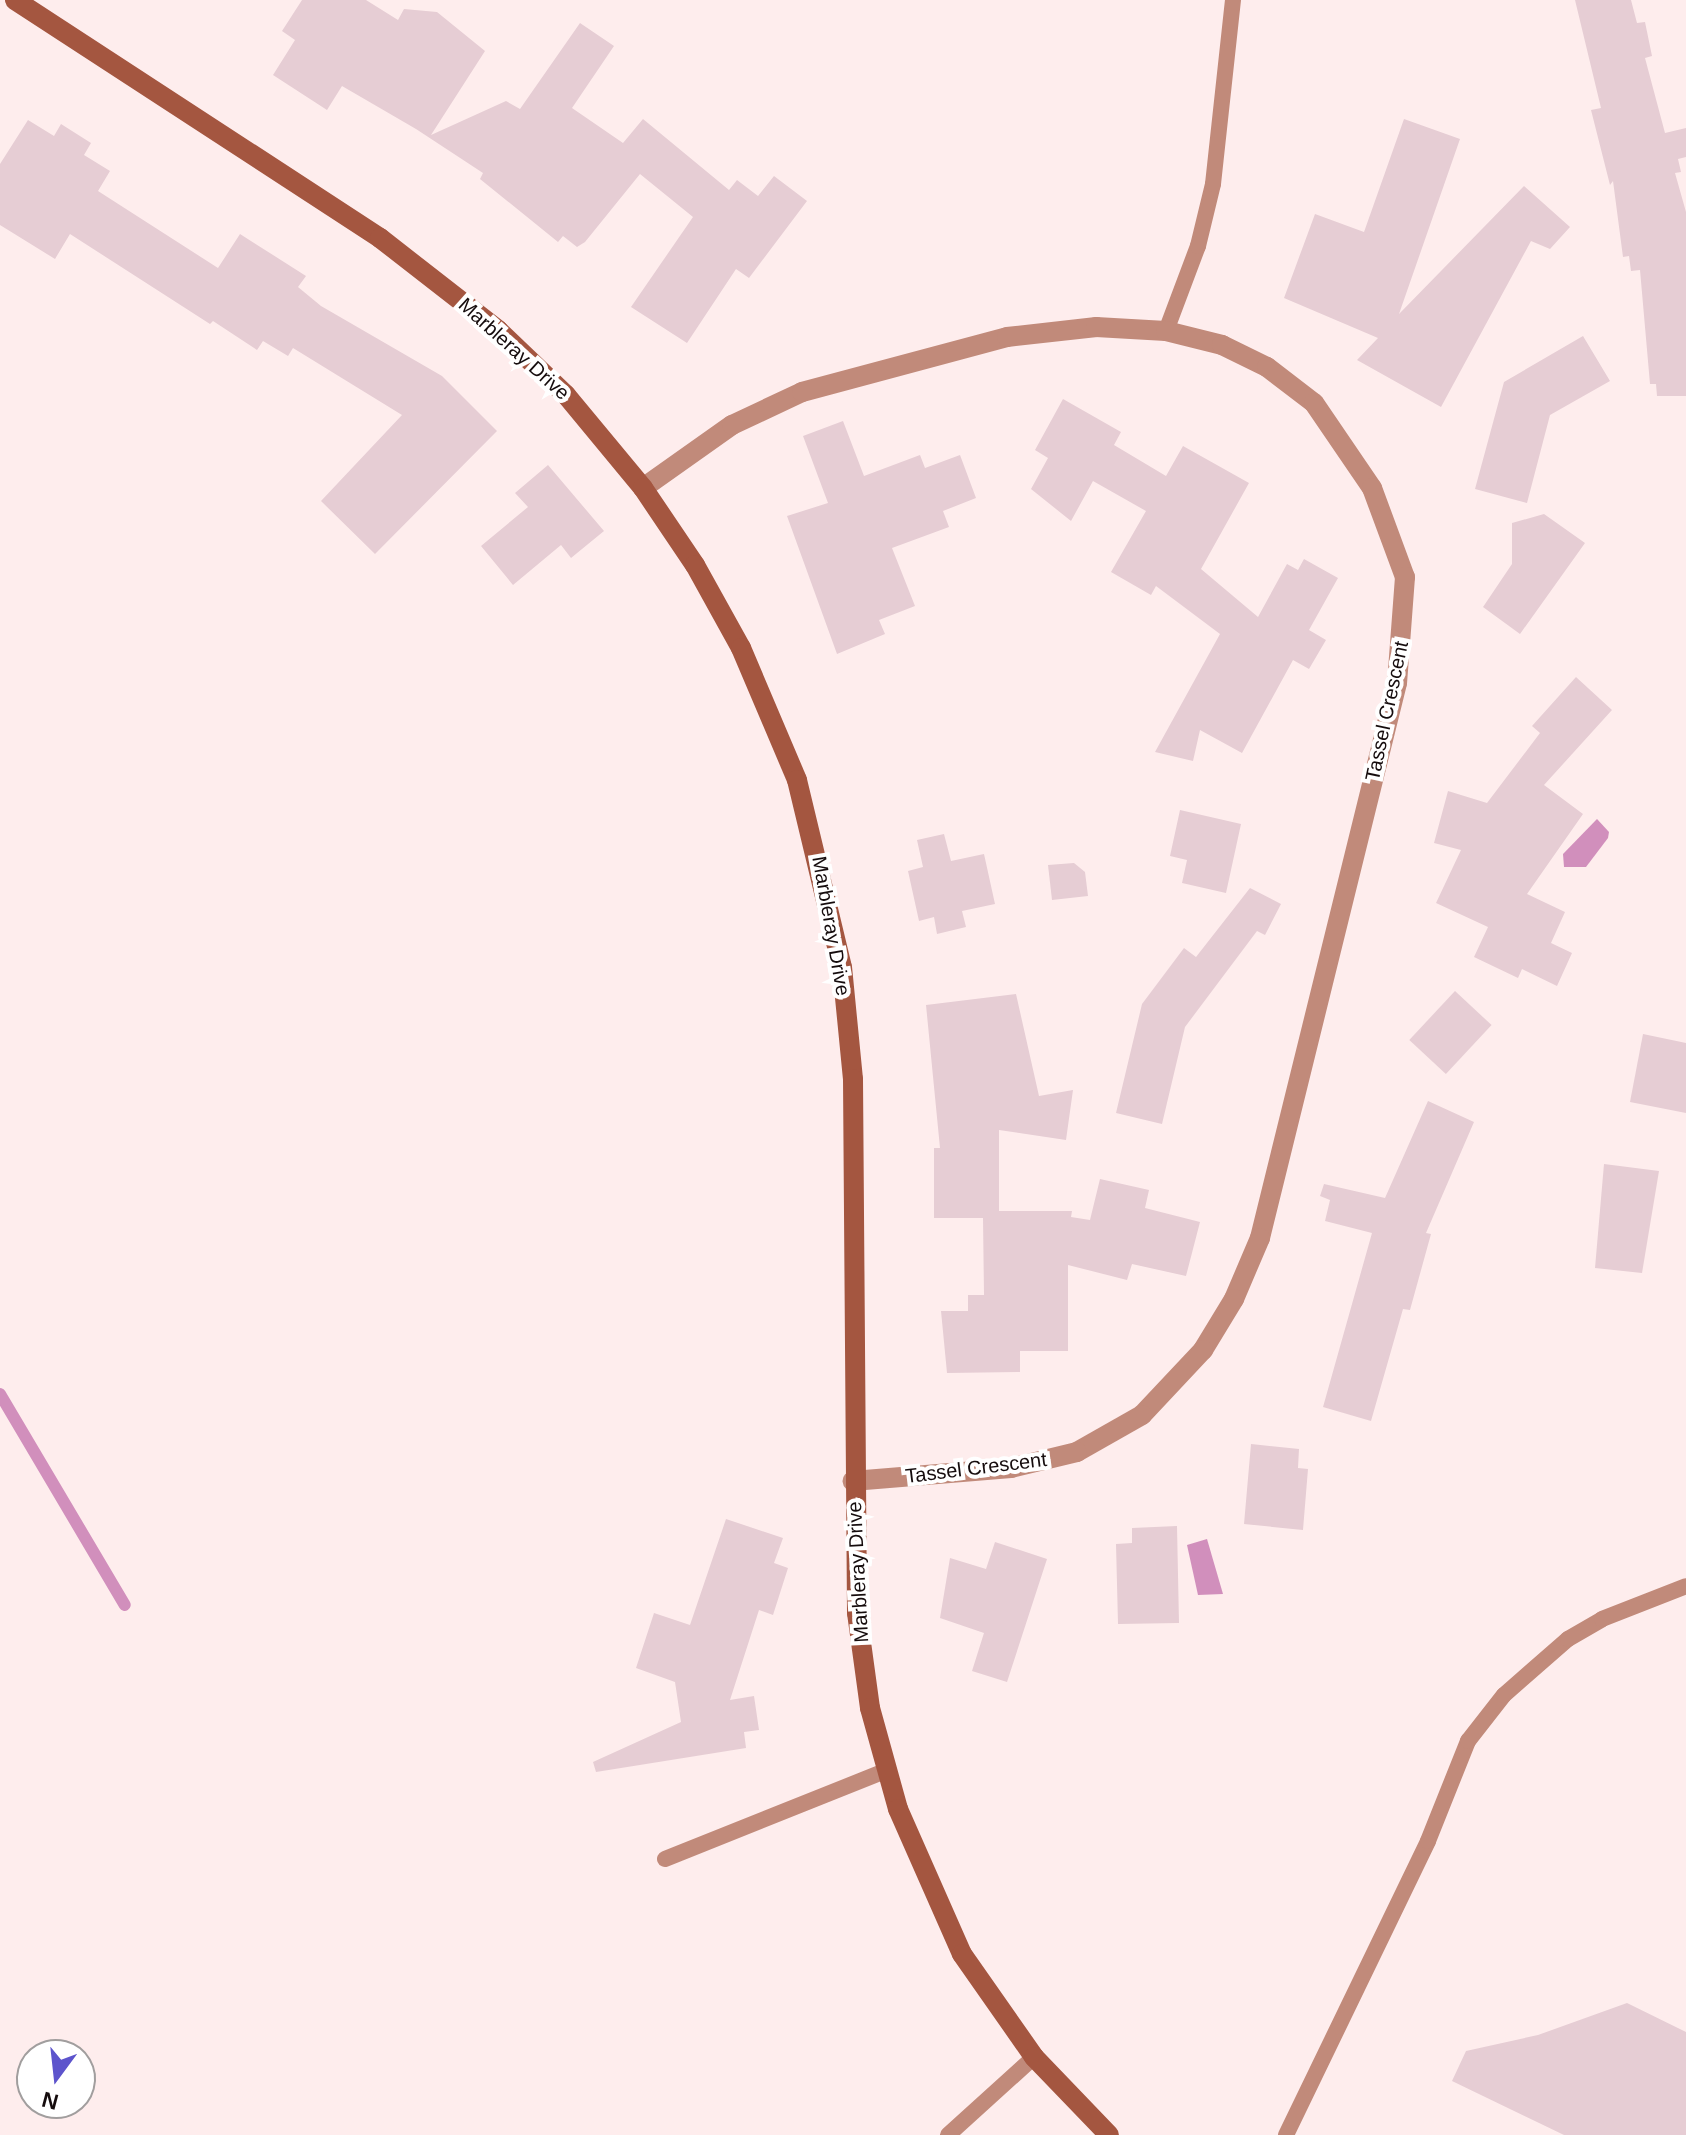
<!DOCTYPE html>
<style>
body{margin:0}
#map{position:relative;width:1686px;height:2135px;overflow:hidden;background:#feeded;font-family:Helvetica,sans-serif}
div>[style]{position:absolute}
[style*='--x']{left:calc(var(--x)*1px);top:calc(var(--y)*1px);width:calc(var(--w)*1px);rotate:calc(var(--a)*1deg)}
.water>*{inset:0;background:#d18fbc}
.stream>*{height:12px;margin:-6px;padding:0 6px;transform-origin:6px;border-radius:6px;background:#d18fbc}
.building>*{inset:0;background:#e6cdd4;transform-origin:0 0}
.lane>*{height:16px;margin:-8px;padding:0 8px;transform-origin:8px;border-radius:8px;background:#c18a7a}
.street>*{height:20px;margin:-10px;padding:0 10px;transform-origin:10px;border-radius:10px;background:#c18a7a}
.secondary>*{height:20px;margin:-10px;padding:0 10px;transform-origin:10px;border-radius:10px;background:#a45640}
span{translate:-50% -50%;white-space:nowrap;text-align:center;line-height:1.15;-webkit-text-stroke:8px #fff;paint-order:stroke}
.street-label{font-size:20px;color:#150c0d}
.north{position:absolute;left:16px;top:2039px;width:80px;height:80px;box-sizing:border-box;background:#fff;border:2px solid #a19e9e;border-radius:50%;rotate:195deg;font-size:22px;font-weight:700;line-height:32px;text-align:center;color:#150c0d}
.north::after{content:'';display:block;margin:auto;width:28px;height:36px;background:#5d54cc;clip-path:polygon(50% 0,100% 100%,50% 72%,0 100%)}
</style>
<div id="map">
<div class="water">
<div style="clip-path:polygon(1597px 819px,1609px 832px,1608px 838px,1586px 867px,1564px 867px,1563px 854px)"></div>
<div style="clip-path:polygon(1207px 1539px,1223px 1594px,1198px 1595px,1187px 1545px)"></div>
</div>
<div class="stream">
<div style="--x:0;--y:1394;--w:245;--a:59.4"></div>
</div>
<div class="building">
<div style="clip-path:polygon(302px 0,366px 0,398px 20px,404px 9px,437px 12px,485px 51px,431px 135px,506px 101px,520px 109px,580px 23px,614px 46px,572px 108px,623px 143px,643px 119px,729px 190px,737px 180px,758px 196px,774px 176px,807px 201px,749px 278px,736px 269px,687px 343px,631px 307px,693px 217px,640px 174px,585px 242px,577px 247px,563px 236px,558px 242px,480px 179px,483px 173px,416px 129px,342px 86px,327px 110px,273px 75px,295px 40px,282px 31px)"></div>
<div style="clip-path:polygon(1575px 0,1631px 0,1637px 23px,1645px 22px,1652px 56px,1645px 58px,1665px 133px,1686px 128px,1686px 157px,1678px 159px,1681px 172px,1675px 173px,1686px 212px,1686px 396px,1657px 396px,1656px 384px,1650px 384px,1640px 270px,1631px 271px,1629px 256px,1623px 257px,1613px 181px,1610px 185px,1591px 110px,1601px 108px)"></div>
<div style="clip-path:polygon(1404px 119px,1460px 139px,1399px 314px,1524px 186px,1570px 227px,1550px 249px,1531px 241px,1441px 407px,1357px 360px,1378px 338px,1284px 298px,1315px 214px,1364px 232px)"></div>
<div style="clip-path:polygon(28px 120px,54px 136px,61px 124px,91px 143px,84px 155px,110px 171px,98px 191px,218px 268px,240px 234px,306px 276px,298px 287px,321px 306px,442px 376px,497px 431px,375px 554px,321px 501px,402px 415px,293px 348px,288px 356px,263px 341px,257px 350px,213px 321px,210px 324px,70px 234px,55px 259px,0 225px,0 164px)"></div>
<div style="clip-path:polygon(1583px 336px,1610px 381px,1550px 415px,1527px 503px,1475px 489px,1504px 382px)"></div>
<div style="clip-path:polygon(1063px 399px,1121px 432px,1114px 445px,1166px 476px,1183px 446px,1249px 483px,1201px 569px,1258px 617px,1287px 564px,1298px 570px,1304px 559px,1338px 578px,1309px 630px,1326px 640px,1309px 669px,1293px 660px,1242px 753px,1200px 730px,1193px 761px,1155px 752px,1220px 634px,1156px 586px,1151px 595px,1111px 572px,1146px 511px,1093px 481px,1071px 521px,1031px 489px,1048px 458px,1035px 450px)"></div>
<div style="clip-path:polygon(843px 421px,864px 476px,920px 455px,925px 468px,960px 455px,976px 498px,943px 511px,949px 527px,892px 548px,915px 606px,879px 620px,885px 634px,837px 654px,787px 516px,828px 503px,803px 436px)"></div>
<div style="clip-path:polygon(548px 465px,604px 531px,571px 558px,561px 545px,513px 585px,481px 546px,528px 507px,515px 493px)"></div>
<div style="clip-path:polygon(1544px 514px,1585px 543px,1520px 634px,1483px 607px,1512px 564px,1512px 523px)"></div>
<div style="clip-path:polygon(1576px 677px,1612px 710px,1544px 785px,1583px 814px,1527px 894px,1565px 912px,1551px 943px,1572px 953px,1557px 986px,1522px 969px,1518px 978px,1474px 957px,1488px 927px,1436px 903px,1461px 850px,1434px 843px,1448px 791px,1487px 803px,1540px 733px,1532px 726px)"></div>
<div style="clip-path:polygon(1180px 810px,1241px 824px,1226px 893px,1182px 883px,1187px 860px,1170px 856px)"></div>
<div style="clip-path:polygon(944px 834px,951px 861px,984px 854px,995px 904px,962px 911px,966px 927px,937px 934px,934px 917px,919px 921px,908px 871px,923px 867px,917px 840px)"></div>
<div style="clip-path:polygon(1074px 863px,1085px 872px,1088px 896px,1052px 900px,1048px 865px)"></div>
<div style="clip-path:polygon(1250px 888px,1281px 904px,1265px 935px,1257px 931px,1185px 1027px,1162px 1124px,1116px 1113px,1142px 1004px,1184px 948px,1196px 957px)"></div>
<div style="left:1455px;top:991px;width:50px;height:67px;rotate:43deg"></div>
<div style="clip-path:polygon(1016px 994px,1039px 1096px,1073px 1090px,1066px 1140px,999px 1130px,999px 1211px,1072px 1211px,1071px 1217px,1090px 1220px,1100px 1179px,1149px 1190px,1145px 1208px,1200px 1222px,1186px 1276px,1132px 1264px,1127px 1280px,1068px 1265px,1068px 1351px,1020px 1351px,1020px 1372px,947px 1373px,941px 1311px,968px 1311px,968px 1295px,984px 1295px,983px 1218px,934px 1218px,934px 1148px,940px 1148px,926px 1005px)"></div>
<div style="clip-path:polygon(1643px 1034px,1686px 1043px,1686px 1113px,1630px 1102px)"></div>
<div style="clip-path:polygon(1428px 1101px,1474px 1122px,1426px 1233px,1431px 1234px,1410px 1310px,1403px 1309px,1371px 1421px,1323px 1407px,1372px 1233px,1325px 1221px,1330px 1200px,1320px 1196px,1324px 1184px,1385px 1198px)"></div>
<div style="clip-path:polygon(1604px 1164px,1659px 1171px,1642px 1273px,1595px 1268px)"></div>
<div style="clip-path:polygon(1251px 1444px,1299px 1449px,1298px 1468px,1308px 1469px,1303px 1530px,1244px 1524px)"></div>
<div style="clip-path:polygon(726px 1519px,783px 1538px,774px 1563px,788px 1568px,773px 1615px,759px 1610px,730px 1700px,754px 1696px,759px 1730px,744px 1732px,746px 1748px,596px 1772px,593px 1762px,681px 1722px,675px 1682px,636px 1668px,654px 1613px,690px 1625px)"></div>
<div style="clip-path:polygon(1177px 1526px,1179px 1623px,1118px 1624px,1116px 1544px,1132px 1543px,1132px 1528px)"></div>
<div style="clip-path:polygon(995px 1542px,1047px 1559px,1007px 1682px,972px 1671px,984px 1633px,940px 1618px,950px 1558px,986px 1569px)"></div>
<div style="clip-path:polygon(1627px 2003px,1686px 2032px,1686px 2135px,1564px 2135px,1452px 2081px,1466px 2051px,1538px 2035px)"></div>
</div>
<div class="lane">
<div style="--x:1166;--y:331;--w:91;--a:-69.4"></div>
<div style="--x:1198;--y:246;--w:64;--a:-76.4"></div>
<div style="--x:1213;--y:184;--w:185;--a:-83.8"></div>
<div style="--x:665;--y:1859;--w:239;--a:-21.8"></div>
<div style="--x:948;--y:2135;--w:116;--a:-42.2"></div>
<div style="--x:1286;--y:2135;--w:326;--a:-64.2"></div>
<div style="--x:1428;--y:1841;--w:108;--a:-68.2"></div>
<div style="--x:1468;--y:1741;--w:58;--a:-52"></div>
<div style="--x:1504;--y:1695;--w:85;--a:-41.2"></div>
<div style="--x:1568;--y:1639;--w:39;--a:-30"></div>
<div style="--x:1602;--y:1619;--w:90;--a:-21.4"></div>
</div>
<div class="street">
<div style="--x:643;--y:488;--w:109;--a:-35.3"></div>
<div style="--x:732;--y:425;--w:77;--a:-25.2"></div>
<div style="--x:802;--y:392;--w:212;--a:-15"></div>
<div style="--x:1007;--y:337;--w:90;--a:-6.4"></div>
<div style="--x:1096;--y:327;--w:70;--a:3.3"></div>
<div style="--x:1166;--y:331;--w:58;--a:14"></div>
<div style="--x:1222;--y:345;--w:50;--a:26.1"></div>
<div style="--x:1267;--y:367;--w:59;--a:37.5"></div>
<div style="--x:1314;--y:403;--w:103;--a:55.7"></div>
<div style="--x:1372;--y:488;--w:95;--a:69.7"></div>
<div style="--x:1405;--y:577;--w:106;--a:94.3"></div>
<div style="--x:1397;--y:683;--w:572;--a:103.87"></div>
<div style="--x:1260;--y:1238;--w:66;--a:113.1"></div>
<div style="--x:1234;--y:1299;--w:60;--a:121.3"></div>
<div style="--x:1203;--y:1350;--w:89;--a:133.2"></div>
<div style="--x:1142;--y:1415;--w:75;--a:150.4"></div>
<div style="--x:1077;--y:1452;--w:68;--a:166.4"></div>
<div style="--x:1011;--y:1468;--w:159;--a:175.3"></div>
</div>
<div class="secondary">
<div style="--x:15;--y:0;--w:436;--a:33.1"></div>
<div style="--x:380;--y:238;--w:150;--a:37.9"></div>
<div style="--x:498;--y:330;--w:94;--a:43.7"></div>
<div style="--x:566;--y:395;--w:121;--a:50.4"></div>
<div style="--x:643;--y:488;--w:93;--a:56"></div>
<div style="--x:695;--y:565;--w:95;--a:61"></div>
<div style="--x:741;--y:648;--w:143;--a:67"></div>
<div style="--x:797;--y:780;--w:192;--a:76.5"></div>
<div style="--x:842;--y:967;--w:113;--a:84.4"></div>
<div style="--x:853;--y:1079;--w:534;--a:89.57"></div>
<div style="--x:857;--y:1613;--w:96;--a:82.2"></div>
<div style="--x:870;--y:1708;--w:105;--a:74.5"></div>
<div style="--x:898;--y:1809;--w:158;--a:66.2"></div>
<div style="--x:962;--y:1954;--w:126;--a:55"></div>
<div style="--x:1034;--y:2057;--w:108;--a:46.1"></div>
</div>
<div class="street-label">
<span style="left:514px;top:349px;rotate:42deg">Marbleray Drive</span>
<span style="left:1387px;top:711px;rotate:-78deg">Tassel Crescent</span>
<span style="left:831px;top:926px;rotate:80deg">Marbleray Drive</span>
<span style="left:976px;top:1468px;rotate:-7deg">Tassel Crescent</span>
<span style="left:858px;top:1572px;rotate:-93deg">Marbleray Drive</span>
</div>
<div class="north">N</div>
</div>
